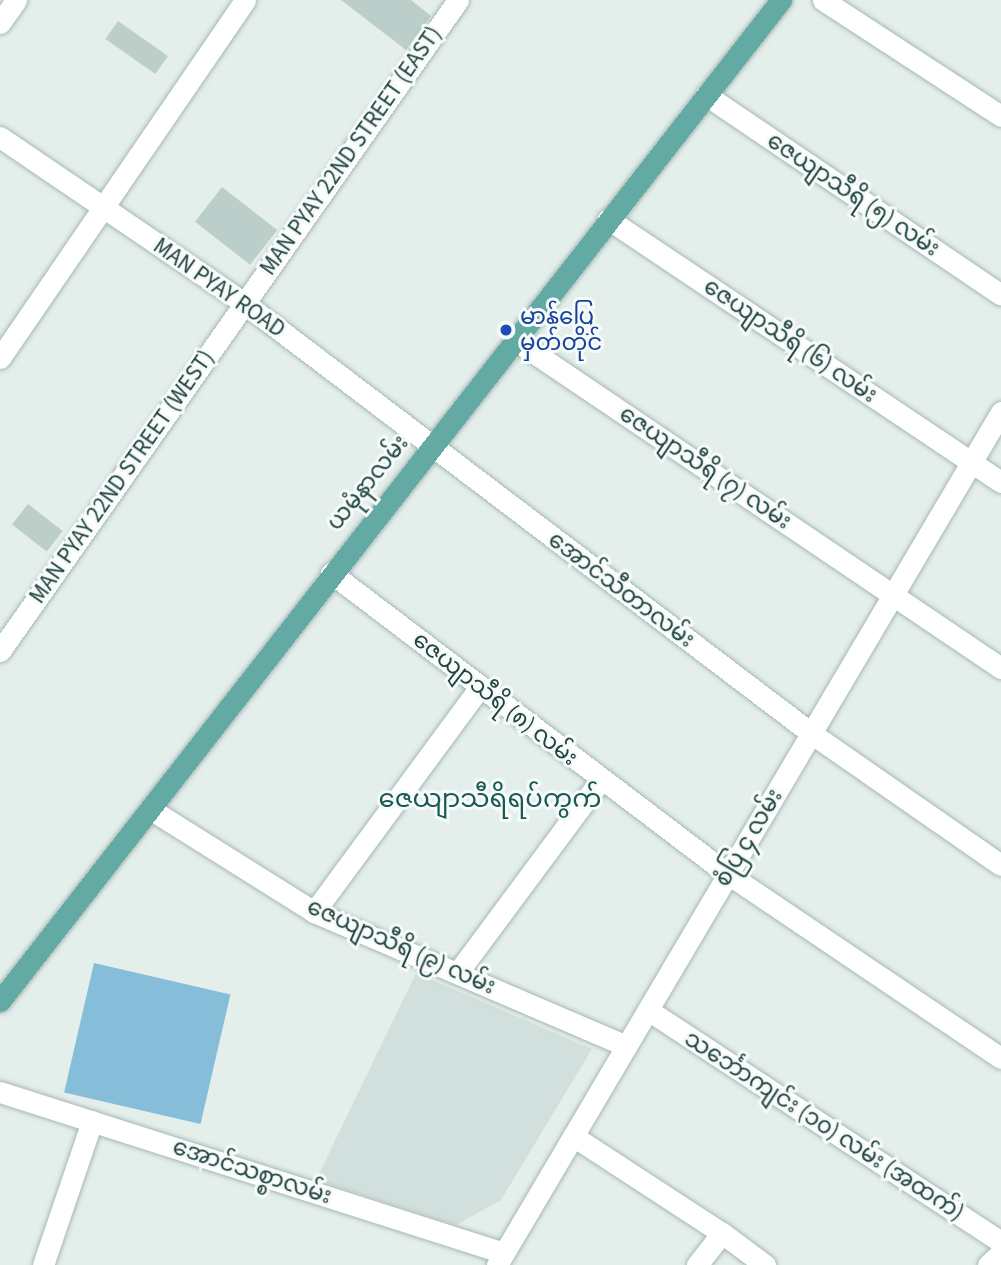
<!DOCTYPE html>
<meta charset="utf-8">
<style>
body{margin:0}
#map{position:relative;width:1001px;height:1265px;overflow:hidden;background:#e4efec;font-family:"Source Sans 3","Noto Sans Myanmar",sans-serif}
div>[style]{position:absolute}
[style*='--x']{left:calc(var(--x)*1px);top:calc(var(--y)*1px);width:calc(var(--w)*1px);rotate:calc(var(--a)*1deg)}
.built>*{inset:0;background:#d2e0dd}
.water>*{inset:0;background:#86beda;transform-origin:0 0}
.building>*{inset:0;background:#bccec9;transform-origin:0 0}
.roads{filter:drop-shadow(0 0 2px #a6b8b5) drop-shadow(0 0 2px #a6b8b5)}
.minor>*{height:21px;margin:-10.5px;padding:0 10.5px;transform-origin:10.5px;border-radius:10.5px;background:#fff}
.major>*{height:21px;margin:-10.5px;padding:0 10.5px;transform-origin:10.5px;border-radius:10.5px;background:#63aaa5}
.dots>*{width:19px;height:19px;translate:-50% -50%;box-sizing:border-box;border:4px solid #f6fbf9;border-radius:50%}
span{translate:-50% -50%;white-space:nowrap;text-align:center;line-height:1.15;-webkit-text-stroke:6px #f6fbf9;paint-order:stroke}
.street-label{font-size:23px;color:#214441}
.transit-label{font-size:23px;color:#164399}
.left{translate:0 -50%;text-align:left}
.quarter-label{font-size:26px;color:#195955}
</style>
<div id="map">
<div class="built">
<div style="clip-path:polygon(416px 973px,592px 1049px,501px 1200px,456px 1225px,316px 1180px)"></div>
</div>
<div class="water">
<div style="left:94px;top:963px;width:140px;height:133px;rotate:13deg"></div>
</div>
<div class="building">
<div style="clip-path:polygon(341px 0,411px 0,431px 16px,406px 50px)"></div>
<div style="left:118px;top:21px;width:61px;height:22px;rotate:35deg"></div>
<div style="left:222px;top:187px;width:70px;height:44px;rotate:38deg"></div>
<div style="left:28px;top:504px;width:44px;height:26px;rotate:38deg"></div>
</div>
<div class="roads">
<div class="minor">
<div style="--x:823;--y:0;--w:212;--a:33.1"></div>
<div style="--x:0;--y:23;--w:28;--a:-55"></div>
<div style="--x:706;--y:95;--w:356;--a:34.1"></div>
<div style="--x:0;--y:137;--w:295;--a:34.2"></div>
<div style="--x:244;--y:303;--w:712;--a:37.18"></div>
<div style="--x:811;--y:733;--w:231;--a:34.8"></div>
<div style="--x:608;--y:219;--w:473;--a:33.8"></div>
<div style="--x:518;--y:342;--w:583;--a:34.02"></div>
<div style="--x:0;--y:358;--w:434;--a:-55.6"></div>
<div style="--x:331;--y:573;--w:498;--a:37.2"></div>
<div style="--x:728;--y:874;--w:329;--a:34"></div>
<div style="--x:0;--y:651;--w:796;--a:-54.87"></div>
<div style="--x:150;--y:809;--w:194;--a:32.1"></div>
<div style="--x:314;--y:912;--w:340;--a:23.2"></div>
<div style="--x:314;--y:912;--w:280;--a:-53.6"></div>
<div style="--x:458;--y:972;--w:238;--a:-53.4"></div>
<div style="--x:648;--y:1010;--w:422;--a:33.3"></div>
<div style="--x:0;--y:1092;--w:529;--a:17.72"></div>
<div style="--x:573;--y:1136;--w:178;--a:33.1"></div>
<div style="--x:722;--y:1233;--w:41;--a:128"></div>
<div style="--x:722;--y:1233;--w:54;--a:36.7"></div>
<div style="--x:43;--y:1265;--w:152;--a:-71.2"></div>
<div style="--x:497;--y:1265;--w:991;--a:-59.42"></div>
<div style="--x:988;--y:1265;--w:18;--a:-43"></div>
</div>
<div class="major">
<div style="--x:0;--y:1001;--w:1270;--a:-52.04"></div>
</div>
</div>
<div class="dots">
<div style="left:506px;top:330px;background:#1a4fb4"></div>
</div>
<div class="street-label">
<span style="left:351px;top:151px;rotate:-55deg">MAN PYAY 22ND STREET (EAST)</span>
<span style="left:853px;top:195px;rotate:34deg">ဇေယျာသီရိ (၅) လမ်း</span>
<span style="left:219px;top:288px;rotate:35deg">MAN PYAY ROAD</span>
<span style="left:790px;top:341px;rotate:34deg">ဇေယျာသီရိ (၆) လမ်း</span>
<span style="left:705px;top:468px;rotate:34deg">ဇေယျာသီရိ (၇) လမ်း</span>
<span style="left:122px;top:477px;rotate:-55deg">MAN PYAY 22ND STREET (WEST)</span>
<span style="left:368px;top:483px;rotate:-51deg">ယမုံနာလမ်း</span>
<span style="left:621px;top:590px;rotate:37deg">အောင်သီတာလမ်း</span>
<span style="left:495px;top:699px;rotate:38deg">ဇေယျာသီရိ (၈) လမ်း</span>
<span style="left:749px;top:838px;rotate:-59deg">စံပြ ၄ လမ်း</span>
<span style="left:401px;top:947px;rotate:24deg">ဇေယျာသီရိ (၉) လမ်း</span>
<span style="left:824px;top:1126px;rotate:33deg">သင်္ဘောကျင်း (၁၀) လမ်း (အထက်)</span>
<span style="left:252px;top:1172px;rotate:18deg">အောင်သစ္စာလမ်း</span>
</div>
<div class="transit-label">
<span class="left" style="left:520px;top:330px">မာန်ပြေ<br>မှတ်တိုင်</span>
</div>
<div class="quarter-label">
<span style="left:490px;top:799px">ဇေယျာသီရိရပ်ကွက်</span>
</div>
</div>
